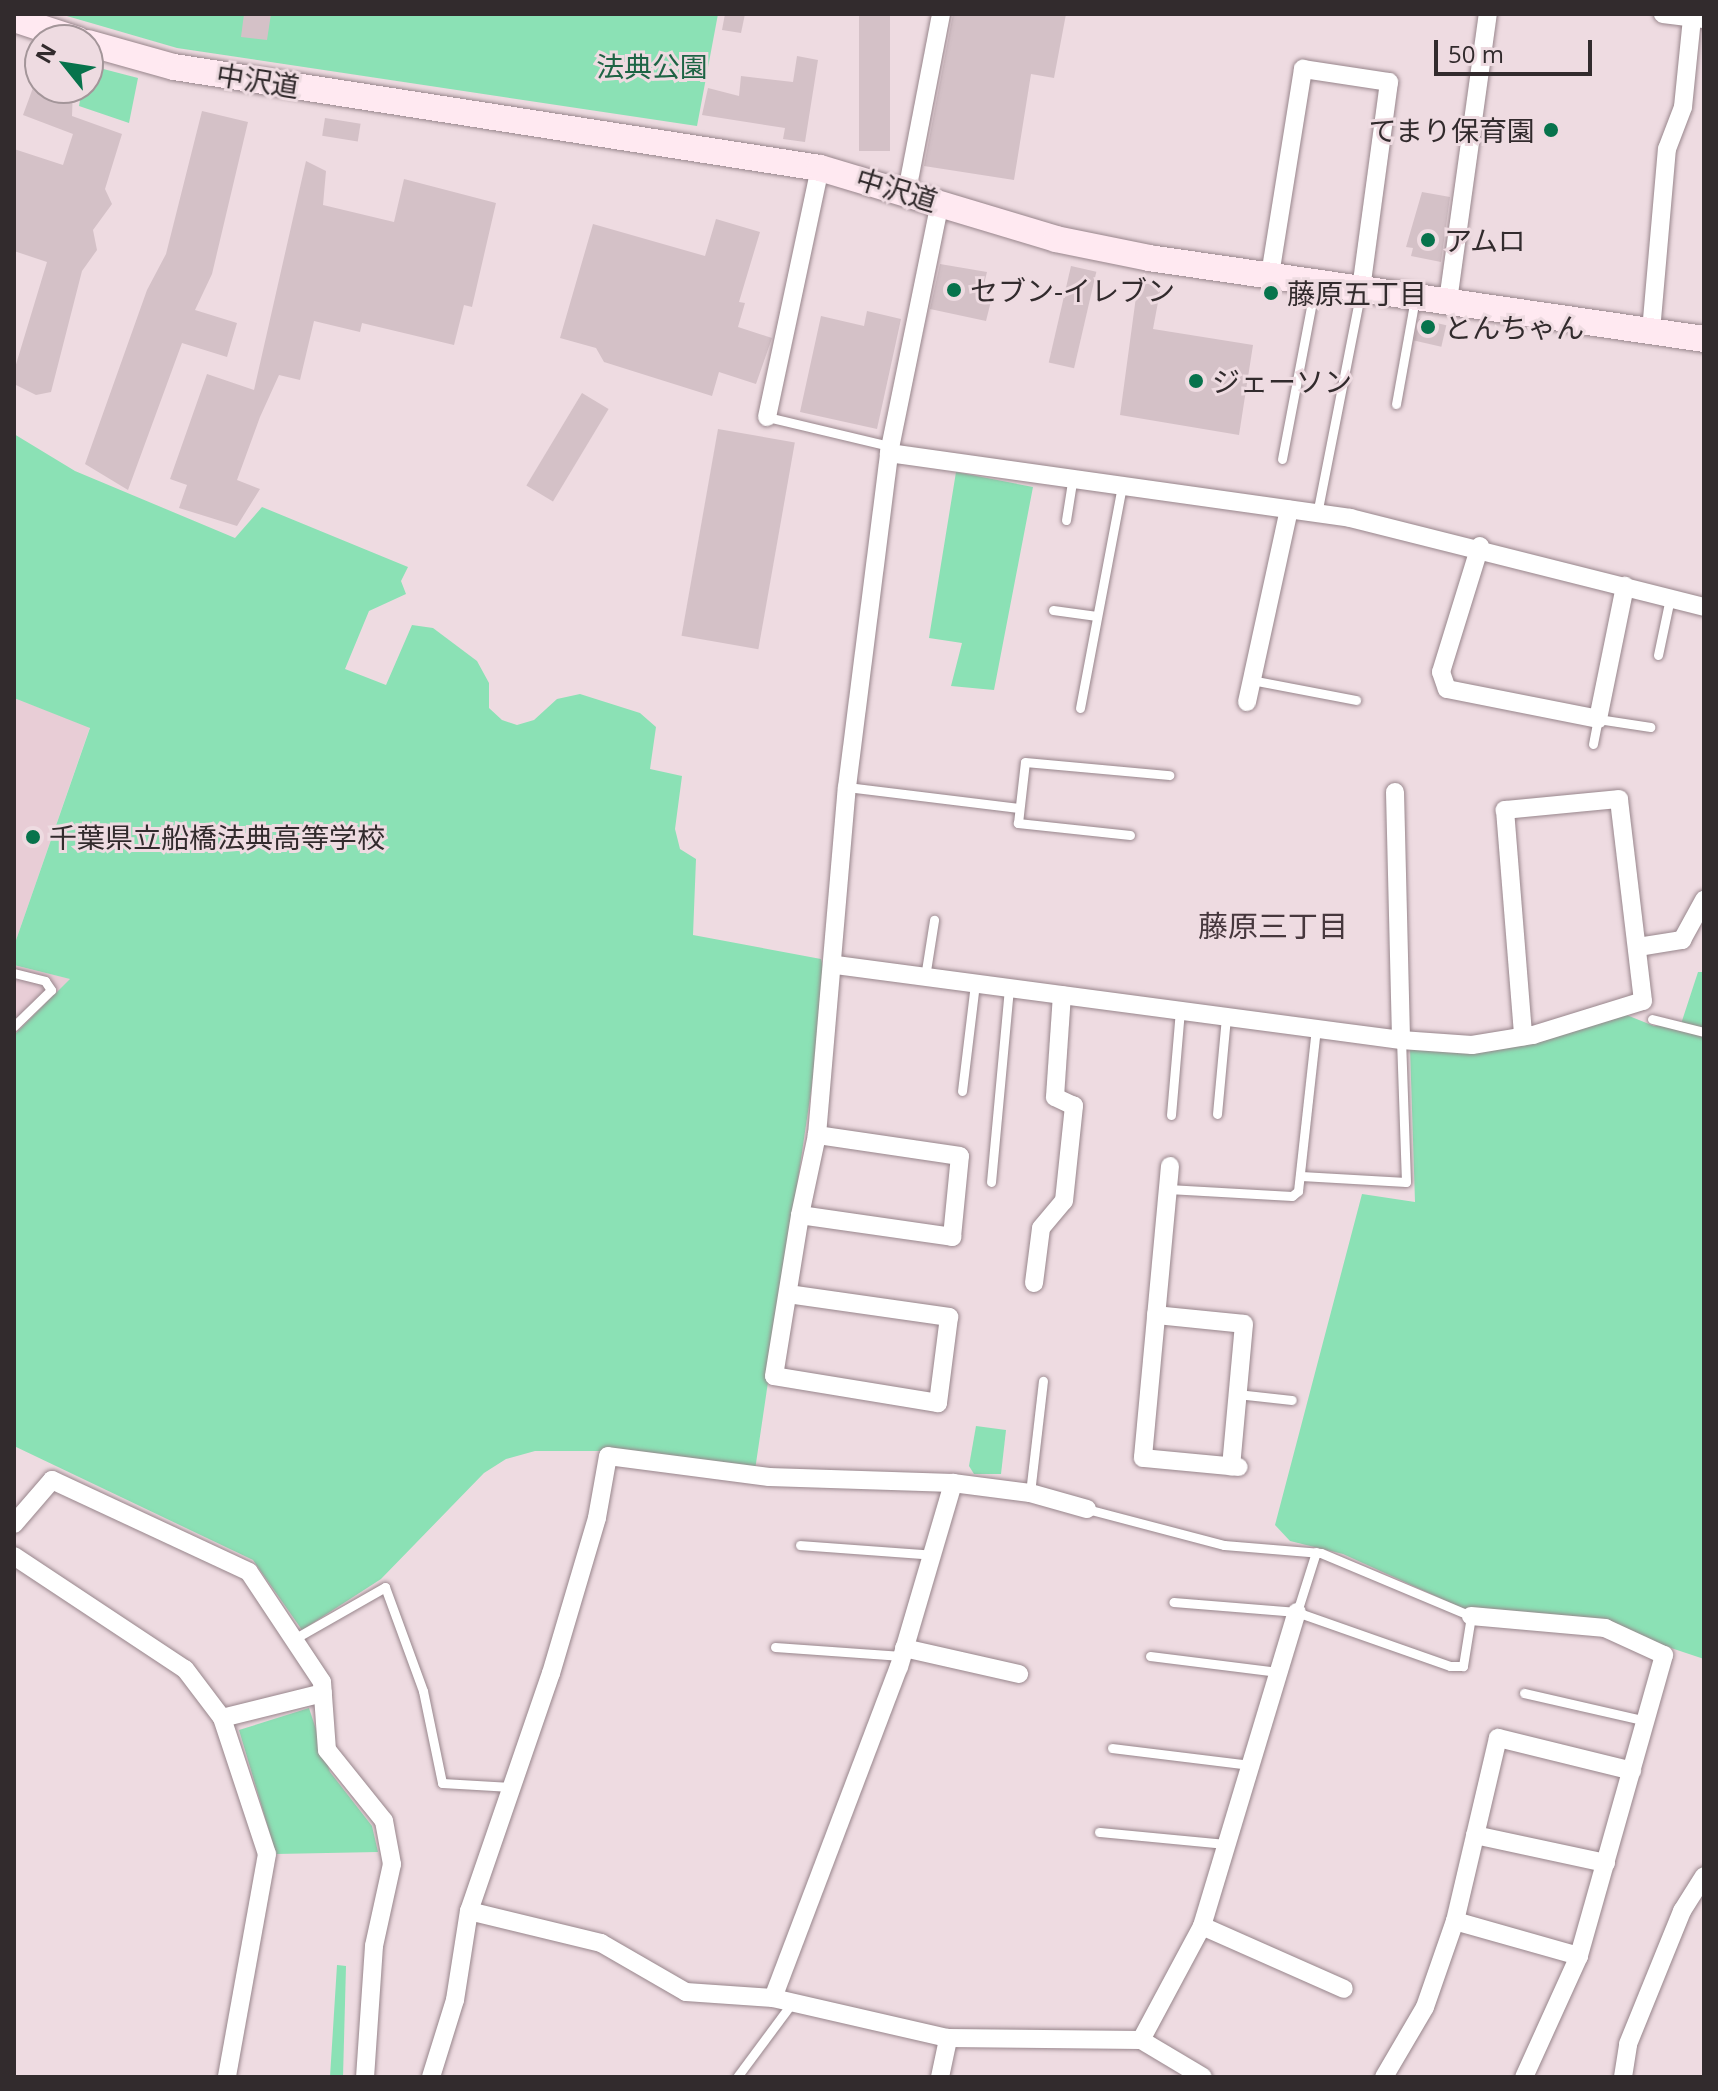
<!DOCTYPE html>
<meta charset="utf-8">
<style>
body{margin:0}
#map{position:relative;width:1718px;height:2091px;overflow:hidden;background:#eedbe1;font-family:"Open Sans","Noto Sans JP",sans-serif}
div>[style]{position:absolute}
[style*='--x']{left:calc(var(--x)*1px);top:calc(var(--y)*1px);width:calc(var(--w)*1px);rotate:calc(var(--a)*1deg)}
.built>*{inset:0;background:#e8cdd6}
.green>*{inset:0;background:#8be1b5}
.building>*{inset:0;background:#d4c1c7;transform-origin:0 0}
.roads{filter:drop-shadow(0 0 2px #98868c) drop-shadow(0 0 2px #98868c)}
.lane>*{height:9px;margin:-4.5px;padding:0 4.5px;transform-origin:4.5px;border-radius:4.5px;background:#fff}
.street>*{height:18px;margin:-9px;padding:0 9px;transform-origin:9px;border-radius:9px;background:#fff}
.secondary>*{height:26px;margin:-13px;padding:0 13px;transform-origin:13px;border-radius:13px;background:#ffe9f1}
.dots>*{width:22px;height:22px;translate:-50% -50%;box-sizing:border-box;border:4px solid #eedbe1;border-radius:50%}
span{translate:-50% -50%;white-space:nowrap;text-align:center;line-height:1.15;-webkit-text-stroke:6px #eedbe1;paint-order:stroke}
.park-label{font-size:28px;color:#1e6445}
.street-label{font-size:28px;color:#322b2d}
.poi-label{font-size:28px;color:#322b2d}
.right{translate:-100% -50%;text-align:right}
.left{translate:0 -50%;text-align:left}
.neighbourhood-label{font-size:30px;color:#46373d}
.frame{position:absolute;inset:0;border:16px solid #322b2d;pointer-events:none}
.north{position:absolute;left:24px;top:24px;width:80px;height:80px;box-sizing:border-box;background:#eedbe1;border:2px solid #a39599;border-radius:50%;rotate:300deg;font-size:22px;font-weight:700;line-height:32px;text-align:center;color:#322b2d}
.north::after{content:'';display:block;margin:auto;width:28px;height:36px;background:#07734c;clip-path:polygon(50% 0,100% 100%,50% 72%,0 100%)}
.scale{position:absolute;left:1434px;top:40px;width:158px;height:36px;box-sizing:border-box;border:4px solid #322b2d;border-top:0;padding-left:10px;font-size:24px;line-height:28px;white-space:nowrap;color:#322b2d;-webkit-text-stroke:6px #eedbe1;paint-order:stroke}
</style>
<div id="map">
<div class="built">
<div style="clip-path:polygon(14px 698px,90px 727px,14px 946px)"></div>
<div style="clip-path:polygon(14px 965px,71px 979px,14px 1035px)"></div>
</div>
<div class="green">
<div style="clip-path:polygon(60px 14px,718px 14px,697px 126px,177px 48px)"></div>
<div style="clip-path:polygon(88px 65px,138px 78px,129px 123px,79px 106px,82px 88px,88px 88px)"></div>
<div style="clip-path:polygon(14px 434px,75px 471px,235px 538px,262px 507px,408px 567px,401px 581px,406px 594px,369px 611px,345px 669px,386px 685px,412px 625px,433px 628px,477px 661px,489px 683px,489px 708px,502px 720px,517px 725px,534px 720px,557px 699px,580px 694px,640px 713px,656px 727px,650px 769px,682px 776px,675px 829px,680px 849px,696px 859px,693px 935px,821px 959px,827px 983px,755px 1470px,603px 1451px,535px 1451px,506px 1459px,484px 1473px,381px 1579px,302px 1630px,253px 1560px,14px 1446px,14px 1035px,70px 979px,14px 965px,14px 946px,90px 728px,14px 698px)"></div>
<div style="clip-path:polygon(956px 472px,1033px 487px,994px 690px,951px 686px,962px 643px,929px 638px)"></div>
<div style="clip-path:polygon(1698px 972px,1704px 972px,1704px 1659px,1575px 1616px,1475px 1614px,1343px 1554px,1290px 1541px,1275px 1525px,1362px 1194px,1415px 1202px,1410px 1048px,1624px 1014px,1654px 1026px,1681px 1024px)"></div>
<div style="clip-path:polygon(976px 1426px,1006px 1430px,1001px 1474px,974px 1474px,969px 1466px)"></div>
<div style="clip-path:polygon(309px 1708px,330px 1772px,372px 1826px,378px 1852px,276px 1854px,239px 1730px)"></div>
<div style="clip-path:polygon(337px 1965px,346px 1966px,343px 2077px,330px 2077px)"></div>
</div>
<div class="building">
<div style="clip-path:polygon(244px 14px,271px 14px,267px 40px,241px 37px)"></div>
<div style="clip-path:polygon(725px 14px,745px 14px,741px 33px,722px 30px)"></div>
<div style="left:859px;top:14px;width:31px;height:137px"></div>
<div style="clip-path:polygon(953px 14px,1066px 14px,1054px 78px,1031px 74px,1014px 180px,924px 166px)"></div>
<div style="clip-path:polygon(797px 56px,818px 60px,805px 142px,783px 139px,785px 128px,702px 115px,708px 88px,739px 96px,741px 76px,793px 82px)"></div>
<div style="clip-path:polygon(34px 85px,73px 88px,72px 116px,122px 134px,105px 189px,112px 204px,93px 230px,97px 250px,82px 271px,51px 392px,36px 395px,14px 384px,14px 371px,47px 262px,14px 251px,14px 149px,63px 165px,73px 134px,23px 115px)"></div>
<div style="clip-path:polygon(202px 111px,248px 122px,212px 274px,195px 310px,237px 323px,227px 357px,182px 343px,128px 490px,85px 464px,147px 290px,166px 254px)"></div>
<div style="left:325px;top:118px;width:36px;height:18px;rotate:9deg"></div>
<div style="clip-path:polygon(306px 161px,326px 171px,323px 205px,394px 222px,404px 179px,496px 203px,472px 307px,464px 305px,454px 345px,362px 323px,360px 332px,314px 321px,300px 380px,279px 375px,260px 417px,237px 480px,260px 489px,237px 526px,179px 508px,187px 485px,170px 479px,207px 374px,254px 390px)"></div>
<div style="clip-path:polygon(1422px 192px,1450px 197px,1441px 262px,1411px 256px,1413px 248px,1406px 247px)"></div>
<div style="clip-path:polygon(716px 219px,760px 232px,739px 302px,745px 303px,738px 327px,772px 338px,756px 384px,719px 372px,712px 396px,604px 362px,596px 348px,560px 338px,593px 224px,705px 256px)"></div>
<div style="clip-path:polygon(940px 264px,987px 272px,981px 296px,992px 297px,986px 321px,930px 309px)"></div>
<div style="left:1071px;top:266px;width:26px;height:99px;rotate:13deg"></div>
<div style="clip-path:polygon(1138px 282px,1161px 286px,1153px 329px,1253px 345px,1239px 435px,1120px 415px)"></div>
<div style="clip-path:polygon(867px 311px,901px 319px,877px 429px,800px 412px,821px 316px,864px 326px)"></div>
<div style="left:1419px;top:319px;width:28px;height:22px;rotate:13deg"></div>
<div style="left:582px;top:393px;width:31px;height:108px;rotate:31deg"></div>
<div style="left:718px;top:429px;width:78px;height:210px;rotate:10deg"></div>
</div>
<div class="roads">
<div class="lane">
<div style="--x:1396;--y:404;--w:108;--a:-79.8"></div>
<div style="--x:767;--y:417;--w:126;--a:13.3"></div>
<div style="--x:1282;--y:459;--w:176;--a:-79.2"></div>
<div style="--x:1317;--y:514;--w:229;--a:-78.9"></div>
<div style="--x:1066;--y:520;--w:37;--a:-81"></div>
<div style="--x:1053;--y:610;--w:44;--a:7.8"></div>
<div style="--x:1658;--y:655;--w:58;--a:-78.1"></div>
<div style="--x:1251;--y:680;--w:107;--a:10.8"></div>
<div style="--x:1080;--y:708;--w:222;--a:-79.3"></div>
<div style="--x:1593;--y:744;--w:25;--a:-79"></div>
<div style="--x:1598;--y:719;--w:53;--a:8.7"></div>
<div style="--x:847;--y:787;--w:173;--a:7"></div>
<div style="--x:1130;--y:835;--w:113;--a:-173.9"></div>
<div style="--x:1018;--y:823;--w:61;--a:-83.5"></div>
<div style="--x:1025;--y:762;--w:145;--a:5.2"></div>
<div style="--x:14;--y:973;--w:32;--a:14"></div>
<div style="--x:45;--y:981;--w:11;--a:56"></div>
<div style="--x:51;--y:990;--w:52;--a:135.8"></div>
<div style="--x:925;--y:977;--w:58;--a:-81"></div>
<div style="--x:1652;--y:1019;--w:54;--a:14"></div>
<div style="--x:962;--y:1091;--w:109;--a:-83.1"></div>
<div style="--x:1217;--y:1114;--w:97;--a:-84.7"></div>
<div style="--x:1171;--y:1115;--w:104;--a:-85.1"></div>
<div style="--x:1301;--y:1176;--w:105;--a:3.3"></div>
<div style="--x:1406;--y:1182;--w:142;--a:-92"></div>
<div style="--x:991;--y:1182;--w:195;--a:-84.7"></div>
<div style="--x:1168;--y:1189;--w:124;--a:3.2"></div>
<div style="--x:1292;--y:1196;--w:8;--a:-40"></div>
<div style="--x:1298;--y:1191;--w:163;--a:-83.7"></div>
<div style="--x:1237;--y:1394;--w:55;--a:6.2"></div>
<div style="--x:1030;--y:1493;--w:113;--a:-83.4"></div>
<div style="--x:1087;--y:1509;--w:142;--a:14.7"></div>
<div style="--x:1224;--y:1545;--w:97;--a:4.7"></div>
<div style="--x:1321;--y:1553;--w:163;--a:22.8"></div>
<div style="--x:1471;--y:1616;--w:51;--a:99.1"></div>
<div style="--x:1463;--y:1666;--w:13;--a:180"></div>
<div style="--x:1450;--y:1666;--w:162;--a:-160.6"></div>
<div style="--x:1297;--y:1612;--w:124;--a:-175.4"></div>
<div style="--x:800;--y:1545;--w:135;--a:4.2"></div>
<div style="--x:1297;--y:1612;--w:63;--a:-72.4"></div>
<div style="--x:294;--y:1639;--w:105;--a:-29.7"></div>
<div style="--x:385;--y:1587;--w:111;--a:69.9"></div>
<div style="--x:423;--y:1691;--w:94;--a:78.3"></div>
<div style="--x:442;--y:1783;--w:69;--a:3.3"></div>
<div style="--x:775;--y:1647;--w:127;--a:4.1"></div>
<div style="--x:1150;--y:1656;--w:129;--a:7.1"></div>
<div style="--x:1524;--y:1693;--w:125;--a:12.9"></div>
<div style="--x:1112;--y:1748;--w:139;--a:7"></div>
<div style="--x:1099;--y:1832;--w:128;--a:5.4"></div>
<div style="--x:737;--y:2077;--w:92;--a:-53.4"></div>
</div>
<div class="street">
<div style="--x:1663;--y:14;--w:41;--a:7"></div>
<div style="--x:907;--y:191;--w:180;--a:-79.1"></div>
<div style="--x:1270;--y:275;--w:209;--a:-80.9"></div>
<div style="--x:1303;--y:69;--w:87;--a:8.6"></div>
<div style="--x:1389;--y:82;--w:208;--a:97.7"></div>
<div style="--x:1448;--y:301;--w:290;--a:-82.1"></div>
<div style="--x:1651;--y:331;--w:183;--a:-85"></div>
<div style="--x:1667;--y:149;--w:45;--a:-69.1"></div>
<div style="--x:1683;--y:107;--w:89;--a:-84.2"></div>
<div style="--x:767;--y:417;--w:255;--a:-78"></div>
<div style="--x:889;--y:453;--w:466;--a:8"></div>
<div style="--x:1350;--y:518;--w:365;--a:14.1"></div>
<div style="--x:1480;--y:546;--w:132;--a:107.2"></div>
<div style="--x:1441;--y:672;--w:18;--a:71"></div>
<div style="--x:1447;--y:689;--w:154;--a:11.2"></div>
<div style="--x:1598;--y:719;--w:136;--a:-78.5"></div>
<div style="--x:1247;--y:702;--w:197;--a:-77.7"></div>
<div style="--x:1395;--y:792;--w:248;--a:88.6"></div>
<div style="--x:1638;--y:947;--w:45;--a:-9"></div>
<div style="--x:1682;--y:940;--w:46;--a:-61.2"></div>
<div style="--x:836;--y:965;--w:570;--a:7.56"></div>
<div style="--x:1401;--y:1040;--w:71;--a:4"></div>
<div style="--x:1472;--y:1045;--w:62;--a:-9.3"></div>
<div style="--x:1533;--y:1035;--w:115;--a:-17.2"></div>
<div style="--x:1643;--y:1001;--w:203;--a:-96.8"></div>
<div style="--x:1619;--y:799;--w:115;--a:174.5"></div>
<div style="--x:1505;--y:810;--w:227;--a:85.4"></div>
<div style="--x:1170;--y:1166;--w:293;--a:95.3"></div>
<div style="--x:1143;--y:1458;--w:96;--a:5.4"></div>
<div style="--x:800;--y:1215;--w:154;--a:8.2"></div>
<div style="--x:952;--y:1237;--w:81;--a:-84.4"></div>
<div style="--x:960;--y:1156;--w:145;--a:-171.6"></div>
<div style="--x:1034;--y:1283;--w:55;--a:-82.7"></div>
<div style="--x:1041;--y:1228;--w:35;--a:-50"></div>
<div style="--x:1064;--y:1201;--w:96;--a:-84"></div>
<div style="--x:1074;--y:1106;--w:21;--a:-155"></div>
<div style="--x:1055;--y:1097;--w:102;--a:-86.1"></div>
<div style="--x:788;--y:1294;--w:163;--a:8.1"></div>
<div style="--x:949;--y:1317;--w:87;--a:97.3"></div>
<div style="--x:938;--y:1403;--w:166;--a:-170.7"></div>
<div style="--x:774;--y:1376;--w:163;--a:-80.8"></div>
<div style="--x:800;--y:1215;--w:82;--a:-78"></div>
<div style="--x:817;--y:1135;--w:349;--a:-85.1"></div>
<div style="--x:847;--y:787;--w:337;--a:-82.8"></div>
<div style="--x:889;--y:453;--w:256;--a:-78.5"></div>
<div style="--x:1156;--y:1315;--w:88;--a:5.8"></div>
<div style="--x:1244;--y:1324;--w:143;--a:95.2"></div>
<div style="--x:1087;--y:1509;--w:59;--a:-164.3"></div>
<div style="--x:1030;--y:1493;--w:78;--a:-172.6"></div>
<div style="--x:953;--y:1483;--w:184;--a:-178.1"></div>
<div style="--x:769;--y:1477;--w:162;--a:-172.6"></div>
<div style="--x:608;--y:1456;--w:63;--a:100.1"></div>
<div style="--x:597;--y:1518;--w:162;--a:106.5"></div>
<div style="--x:551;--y:1673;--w:252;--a:109"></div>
<div style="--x:469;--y:1911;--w:136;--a:13.6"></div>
<div style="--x:601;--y:1943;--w:98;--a:30"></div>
<div style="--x:686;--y:1992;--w:87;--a:3.9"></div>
<div style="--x:773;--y:1998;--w:180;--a:12.9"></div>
<div style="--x:948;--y:2038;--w:193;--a:0.6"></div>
<div style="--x:1141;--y:2040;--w:72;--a:30.8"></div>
<div style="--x:14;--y:1524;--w:58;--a:-49.2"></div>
<div style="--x:52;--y:1480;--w:217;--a:25"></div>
<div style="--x:249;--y:1572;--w:132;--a:56.4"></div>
<div style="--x:322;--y:1682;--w:68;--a:85.8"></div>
<div style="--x:327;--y:1750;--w:91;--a:51.2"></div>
<div style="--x:384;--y:1821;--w:44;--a:79.5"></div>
<div style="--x:392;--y:1864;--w:84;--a:102.4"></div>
<div style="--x:374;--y:1946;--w:131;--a:93.9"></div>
<div style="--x:14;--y:1556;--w:205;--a:33.5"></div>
<div style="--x:185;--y:1669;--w:61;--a:52.9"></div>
<div style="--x:222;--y:1718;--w:143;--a:71.7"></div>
<div style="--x:267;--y:1854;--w:227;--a:100.2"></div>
<div style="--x:1471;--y:1616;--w:135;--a:5.1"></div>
<div style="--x:1605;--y:1628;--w:65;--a:24.6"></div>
<div style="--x:1664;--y:1655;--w:313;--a:105.8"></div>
<div style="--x:1579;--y:1956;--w:133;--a:114.4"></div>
<div style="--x:904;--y:1648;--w:118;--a:12.7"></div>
<div style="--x:222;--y:1718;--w:104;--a:-13.9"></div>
<div style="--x:1475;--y:1835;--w:134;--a:12.1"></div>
<div style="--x:1455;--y:1921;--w:129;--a:15.8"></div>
<div style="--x:1202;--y:1926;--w:155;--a:23.9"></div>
<div style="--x:773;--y:1998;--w:354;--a:-69.2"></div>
<div style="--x:899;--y:1667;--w:192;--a:-73.6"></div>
<div style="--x:1141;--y:2040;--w:129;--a:-61.8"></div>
<div style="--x:1202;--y:1926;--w:328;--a:-73.2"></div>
<div style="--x:431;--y:2077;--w:81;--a:-72.7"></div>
<div style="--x:455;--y:2000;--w:90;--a:-81.1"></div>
<div style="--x:940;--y:2077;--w:40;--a:-78"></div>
<div style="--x:1384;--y:2077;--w:81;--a:-59.6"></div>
<div style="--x:1425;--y:2007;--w:91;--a:-70.8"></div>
<div style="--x:1455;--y:1921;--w:188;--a:-76.8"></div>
<div style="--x:1498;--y:1738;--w:138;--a:13.8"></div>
<div style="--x:1623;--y:2077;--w:33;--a:-81"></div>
<div style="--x:1628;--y:2044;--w:144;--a:-67.9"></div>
<div style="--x:1682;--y:1911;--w:41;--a:-57.8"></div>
</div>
<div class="secondary">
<div style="--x:14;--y:19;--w:67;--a:18.2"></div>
<div style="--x:88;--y:43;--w:89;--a:15.6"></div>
<div style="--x:174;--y:67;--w:654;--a:8.89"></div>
<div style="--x:820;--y:168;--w:246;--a:16.7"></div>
<div style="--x:1056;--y:239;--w:95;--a:11.5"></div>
<div style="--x:1149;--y:258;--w:561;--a:8.3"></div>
</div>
</div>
<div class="dots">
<div style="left:1551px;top:130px;background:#07734c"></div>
<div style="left:1428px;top:240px;background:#07734c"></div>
<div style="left:954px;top:290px;background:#07734c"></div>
<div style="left:1271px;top:293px;background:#07734c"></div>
<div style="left:1428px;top:327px;background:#07734c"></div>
<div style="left:1196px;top:381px;background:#07734c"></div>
<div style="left:33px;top:837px;background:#07734c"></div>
</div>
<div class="park-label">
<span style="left:652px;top:66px">法典公園</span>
</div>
<div class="street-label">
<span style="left:258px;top:80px;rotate:9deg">中沢道</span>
<span style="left:897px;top:189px;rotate:17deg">中沢道</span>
</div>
<div class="poi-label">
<span class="right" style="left:1535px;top:130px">てまり保育園</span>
<span class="left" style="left:1444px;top:240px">アムロ</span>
<span class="left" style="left:970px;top:290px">セブン-イレブン</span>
<span class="left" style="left:1287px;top:293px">藤原五丁目</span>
<span class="left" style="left:1444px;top:327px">とんちゃん</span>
<span class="left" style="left:1212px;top:381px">ジェーソン</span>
<span class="left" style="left:49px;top:837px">千葉県立船橋法典高等学校</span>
</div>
<div class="neighbourhood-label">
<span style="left:1273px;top:926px">藤原三丁目</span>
</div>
<div class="frame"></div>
<div class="north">N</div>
<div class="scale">50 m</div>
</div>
